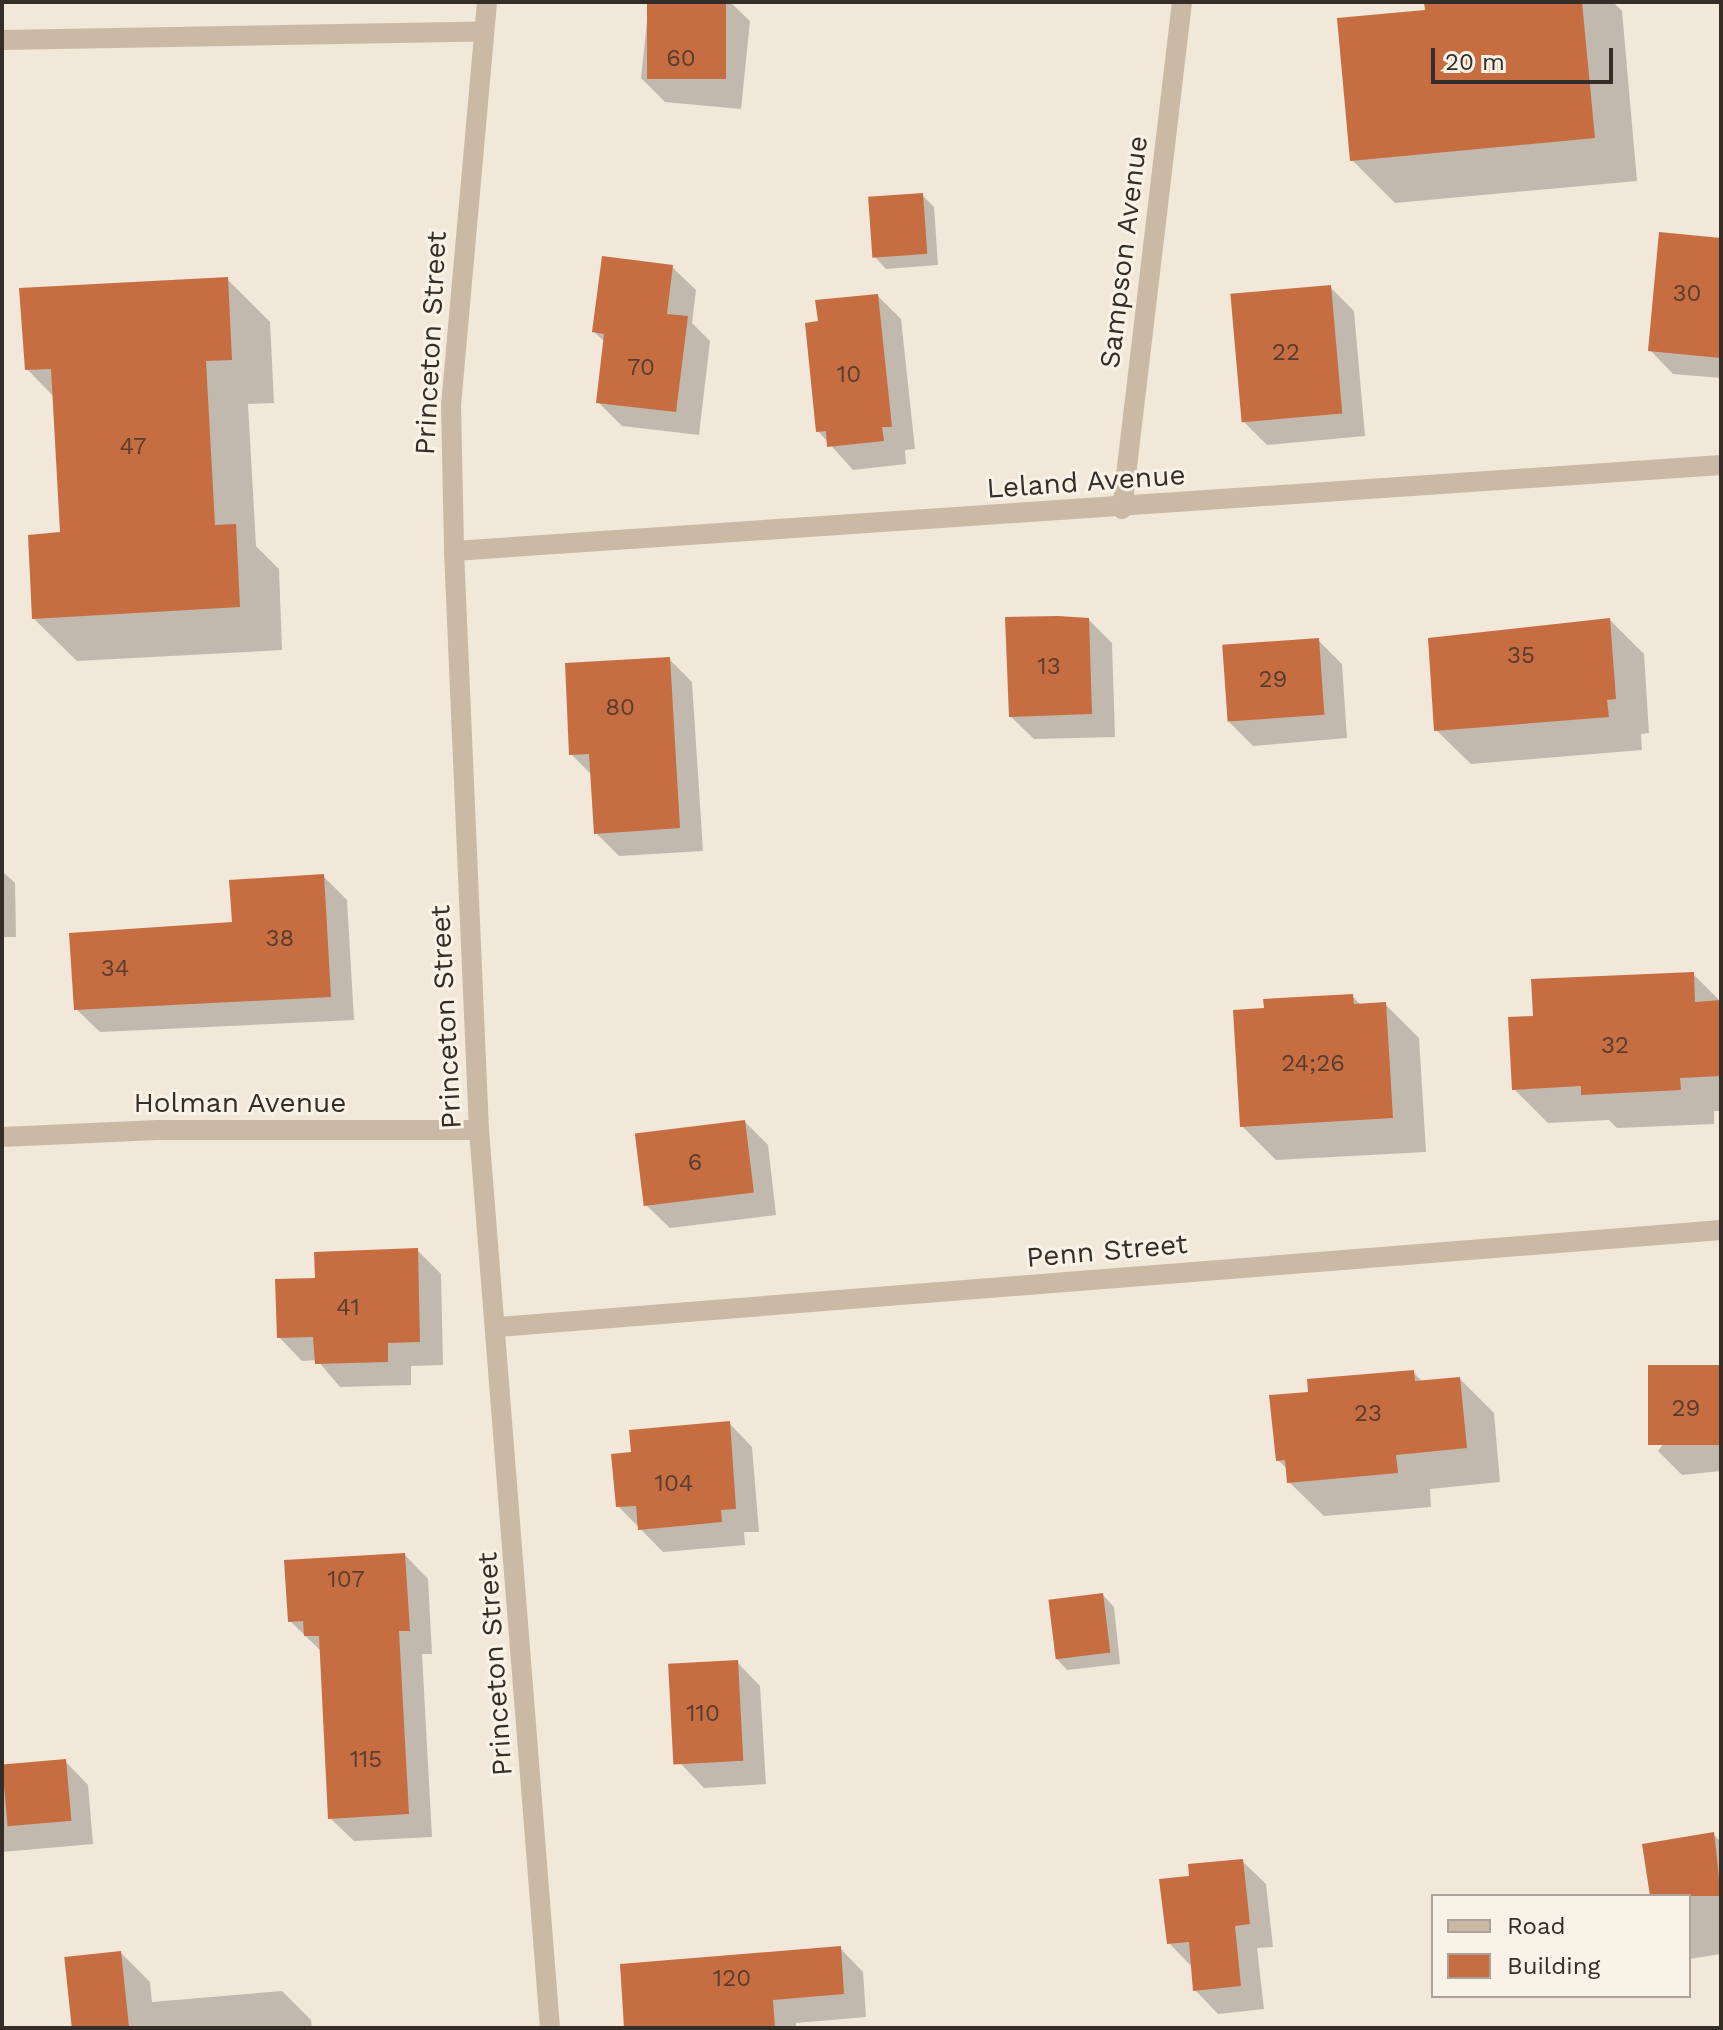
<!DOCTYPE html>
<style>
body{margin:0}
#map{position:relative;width:1723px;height:2030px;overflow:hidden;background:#f2e8d9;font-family:"Work Sans",sans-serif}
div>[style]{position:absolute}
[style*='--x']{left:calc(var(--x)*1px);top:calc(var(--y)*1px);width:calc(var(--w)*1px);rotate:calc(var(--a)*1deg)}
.shadow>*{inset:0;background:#0003}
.building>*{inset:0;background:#c76d42;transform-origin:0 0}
.street>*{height:20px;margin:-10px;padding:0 10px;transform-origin:10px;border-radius:10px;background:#cab9a5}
span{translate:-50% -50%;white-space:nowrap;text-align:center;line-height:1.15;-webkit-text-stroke:6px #f9f2e6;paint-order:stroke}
.number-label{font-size:24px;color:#5a3d2e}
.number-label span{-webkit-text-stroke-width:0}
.street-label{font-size:28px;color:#352d27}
.frame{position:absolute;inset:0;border:4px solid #352d27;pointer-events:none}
.legend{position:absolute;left:1431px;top:1894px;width:260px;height:104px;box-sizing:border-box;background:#f9f2e6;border:2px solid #aba39a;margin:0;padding:10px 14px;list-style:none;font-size:24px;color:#352d27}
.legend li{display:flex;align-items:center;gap:16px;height:40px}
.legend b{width:40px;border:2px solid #aba39a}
.scale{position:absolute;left:1431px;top:48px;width:182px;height:36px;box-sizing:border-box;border:4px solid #352d27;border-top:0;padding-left:10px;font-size:24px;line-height:28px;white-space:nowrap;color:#352d27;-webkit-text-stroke:6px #f9f2e6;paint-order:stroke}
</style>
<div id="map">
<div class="shadow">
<div style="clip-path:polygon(649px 2px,730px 2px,750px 21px,741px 109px,665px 102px,641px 78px)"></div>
<div style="clip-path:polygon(1426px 2px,1613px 2px,1622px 11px,1637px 181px,1395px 203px,1352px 160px,1427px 12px)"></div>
<div style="clip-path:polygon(922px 195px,934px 207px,938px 265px,886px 269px,875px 257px)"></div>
<div style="clip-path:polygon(1721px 240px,1721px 378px,1673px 374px,1650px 350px)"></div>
<div style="clip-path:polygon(672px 267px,696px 290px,692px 323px,710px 341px,699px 435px,622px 426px,598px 402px,605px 342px,594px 332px)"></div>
<div style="clip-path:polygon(227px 279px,270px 322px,274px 403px,248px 404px,256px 546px,279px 569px,282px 650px,77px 661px,33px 618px,62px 534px,54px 397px,27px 369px)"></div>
<div style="clip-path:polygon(1330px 287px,1354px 311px,1365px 436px,1267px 445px,1243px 421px)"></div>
<div style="clip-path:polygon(878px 296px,901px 319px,915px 449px,905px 450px,906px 464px,853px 470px,818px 431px,820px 323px)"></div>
<div style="clip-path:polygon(1089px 620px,1112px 643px,1115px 737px,1034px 739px,1010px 716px)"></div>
<div style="clip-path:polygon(1610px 620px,1644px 654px,1649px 733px,1641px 734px,1642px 750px,1471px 764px,1436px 730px)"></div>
<div style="clip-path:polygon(1318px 640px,1342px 664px,1347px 738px,1253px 746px,1229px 722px)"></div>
<div style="clip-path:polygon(669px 659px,692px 682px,703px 851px,619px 856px,596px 833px,593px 776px,571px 754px)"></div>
<div style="clip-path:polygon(2px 871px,15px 883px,16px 937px,2px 937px)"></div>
<div style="clip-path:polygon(323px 876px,347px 900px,354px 1020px,100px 1032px,76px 1009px)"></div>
<div style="clip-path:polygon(1693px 974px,1721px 1002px,1721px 1111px,1714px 1111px,1714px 1124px,1617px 1128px,1609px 1120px,1548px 1123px,1514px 1089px,1535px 1018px)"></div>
<div style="clip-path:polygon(1352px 996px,1362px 1006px,1385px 1004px,1419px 1038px,1426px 1152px,1276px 1160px,1242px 1126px,1266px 1010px)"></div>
<div style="clip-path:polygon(745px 1122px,768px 1145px,776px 1215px,670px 1228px,646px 1205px)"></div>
<div style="clip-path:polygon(417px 1250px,441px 1274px,443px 1365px,411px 1366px,411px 1385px,340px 1387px,317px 1360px,302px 1361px,279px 1337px,317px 1280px)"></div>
<div style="clip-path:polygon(1721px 1367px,1721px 1471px,1682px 1475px,1658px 1451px)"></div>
<div style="clip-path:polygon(1413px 1372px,1423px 1382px,1460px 1379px,1494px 1413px,1500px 1482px,1430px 1489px,1431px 1507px,1324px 1516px,1289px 1482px,1288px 1470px,1278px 1460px)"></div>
<div style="clip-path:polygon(729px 1423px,752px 1447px,759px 1532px,744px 1532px,745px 1545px,663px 1552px,618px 1506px,633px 1454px)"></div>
<div style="clip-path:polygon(405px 1555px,428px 1579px,432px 1654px,422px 1654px,432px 1837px,354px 1841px,330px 1818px,321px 1651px,290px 1621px)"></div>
<div style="clip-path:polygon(1103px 1595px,1114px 1607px,1120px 1664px,1067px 1670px,1056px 1658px)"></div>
<div style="clip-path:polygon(737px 1662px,760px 1686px,766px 1784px,704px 1788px,681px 1764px,670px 1666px)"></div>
<div style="clip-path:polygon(65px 1761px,88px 1785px,93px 1844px,2px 1852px,2px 1766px)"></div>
<div style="clip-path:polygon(1713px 1834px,1721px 1842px,1721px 1954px,1689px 1959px,1689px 1896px,1652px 1896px)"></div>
<div style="clip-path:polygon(1242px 1861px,1266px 1884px,1273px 1947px,1257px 1948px,1264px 2009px,1218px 2014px,1195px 1990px,1193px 1968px,1169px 1943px,1191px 1878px)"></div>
<div style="clip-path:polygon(840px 1948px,863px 1972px,866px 2017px,796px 2023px,796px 2028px,626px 2028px)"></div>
<div style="clip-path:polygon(121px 1953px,150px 1982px,152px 2002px,282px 1991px,311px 2020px,312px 2028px,72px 2028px)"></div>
</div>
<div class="building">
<div style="left:647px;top:2px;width:79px;height:77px"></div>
<div style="clip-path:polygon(1424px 2px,1582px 2px,1595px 138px,1350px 161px,1337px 18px,1425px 10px)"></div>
<div style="left:923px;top:193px;width:61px;height:55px;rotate:86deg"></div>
<div style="clip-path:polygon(1659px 232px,1721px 238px,1721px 358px,1648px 351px)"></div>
<div style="clip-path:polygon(602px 256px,673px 265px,667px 314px,688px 316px,676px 412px,596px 403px,604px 334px,592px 332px)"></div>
<div style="clip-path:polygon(228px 277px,232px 360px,206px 361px,215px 525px,236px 524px,240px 607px,32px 619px,28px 535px,60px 532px,51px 369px,25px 370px,19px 288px)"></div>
<div style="left:1331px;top:285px;width:129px;height:101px;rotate:85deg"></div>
<div style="clip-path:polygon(878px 294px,892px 427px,882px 427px,884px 441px,827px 447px,826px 431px,816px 432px,805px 323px,818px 321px,815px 300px)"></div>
<div style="clip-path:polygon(1058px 616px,1089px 618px,1092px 714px,1009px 717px,1005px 617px)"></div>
<div style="clip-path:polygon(1610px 618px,1616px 699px,1607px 700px,1609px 717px,1434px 731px,1428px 638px)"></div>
<div style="left:1319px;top:638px;width:77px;height:97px;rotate:86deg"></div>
<div style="clip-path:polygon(670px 657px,680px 828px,594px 834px,589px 754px,569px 755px,565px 663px)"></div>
<div style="clip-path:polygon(324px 874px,331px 997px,74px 1010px,69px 933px,232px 922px,229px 880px)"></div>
<div style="clip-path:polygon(1694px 972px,1695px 1002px,1721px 1000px,1721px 1076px,1680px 1078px,1681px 1090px,1581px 1095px,1581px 1086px,1512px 1090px,1508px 1017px,1533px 1016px,1531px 979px)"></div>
<div style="clip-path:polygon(1353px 994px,1354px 1004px,1386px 1002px,1393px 1118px,1240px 1127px,1233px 1010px,1264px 1008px,1263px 999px)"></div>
<div style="left:745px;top:1120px;width:73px;height:111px;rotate:83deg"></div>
<div style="clip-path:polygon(418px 1248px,420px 1342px,388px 1343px,388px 1362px,315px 1364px,313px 1337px,277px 1338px,275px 1279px,315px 1278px,314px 1252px)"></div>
<div style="left:1721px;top:1365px;width:80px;height:73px;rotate:90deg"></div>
<div style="clip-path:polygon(1414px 1370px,1415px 1381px,1460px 1377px,1467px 1448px,1396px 1455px,1398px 1473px,1287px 1483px,1285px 1460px,1276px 1461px,1269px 1395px,1308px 1392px,1307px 1379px)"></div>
<div style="clip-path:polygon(730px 1421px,736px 1509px,721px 1510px,722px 1522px,638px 1530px,636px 1506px,616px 1507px,611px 1454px,631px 1452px,629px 1430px)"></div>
<div style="clip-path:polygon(405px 1553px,410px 1631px,399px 1631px,409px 1814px,328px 1819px,319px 1636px,304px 1636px,303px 1621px,288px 1622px,284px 1560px)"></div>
<div style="left:1103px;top:1593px;width:60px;height:55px;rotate:83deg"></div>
<div style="left:738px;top:1660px;width:101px;height:70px;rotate:87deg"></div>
<div style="left:66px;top:1759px;width:62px;height:64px;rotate:85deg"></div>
<div style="clip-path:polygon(1714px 1832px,1721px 1896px,1650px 1896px,1642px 1844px)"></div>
<div style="clip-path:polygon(1243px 1859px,1250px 1924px,1235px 1926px,1241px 1986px,1193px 1991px,1189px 1942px,1167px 1944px,1159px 1879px,1189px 1876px,1188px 1864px)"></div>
<div style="clip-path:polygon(841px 1946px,844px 1994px,773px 2000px,775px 2028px,624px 2028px,620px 1964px)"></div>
<div style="left:121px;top:1951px;width:77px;height:57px;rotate:84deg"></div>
</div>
<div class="street">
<div style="--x:487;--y:2;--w:404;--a:95.1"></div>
<div style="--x:451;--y:404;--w:147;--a:88.8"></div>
<div style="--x:454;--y:551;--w:580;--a:87.53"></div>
<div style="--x:479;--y:1130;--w:901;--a:85.48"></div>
<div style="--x:2;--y:40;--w:481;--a:-1"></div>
<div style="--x:1122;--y:509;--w:511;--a:-83.25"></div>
<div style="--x:454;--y:551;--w:1270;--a:-3.88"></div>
<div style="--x:2;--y:1137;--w:156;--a:-2.6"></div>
<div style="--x:158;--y:1130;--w:321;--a:0"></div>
<div style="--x:498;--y:1327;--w:1227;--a:-4.53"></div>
</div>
<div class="number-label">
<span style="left:681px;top:59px">60</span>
<span style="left:1687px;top:294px">30</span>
<span style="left:1286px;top:353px">22</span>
<span style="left:641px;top:368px">70</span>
<span style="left:849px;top:375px">10</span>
<span style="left:133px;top:447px">47</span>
<span style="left:1521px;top:656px">35</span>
<span style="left:1049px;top:667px">13</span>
<span style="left:1273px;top:680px">29</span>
<span style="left:620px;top:708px">80</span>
<span style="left:280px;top:939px">38</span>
<span style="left:115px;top:969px">34</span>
<span style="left:1615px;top:1046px">32</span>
<span style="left:1313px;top:1064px">24;26</span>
<span style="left:695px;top:1163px">6</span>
<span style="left:348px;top:1308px">41</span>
<span style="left:1686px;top:1409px">29</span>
<span style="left:1368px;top:1414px">23</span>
<span style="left:674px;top:1484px">104</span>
<span style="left:346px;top:1580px">107</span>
<span style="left:703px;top:1714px">110</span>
<span style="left:366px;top:1760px">115</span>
<span style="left:732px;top:1979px">120</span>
</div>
<div class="street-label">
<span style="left:1124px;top:252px;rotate:-83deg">Sampson Avenue</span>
<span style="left:431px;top:343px;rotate:-87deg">Princeton Street</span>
<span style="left:1086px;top:482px;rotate:-4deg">Leland Avenue</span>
<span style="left:446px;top:1017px;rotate:-93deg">Princeton Street</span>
<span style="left:240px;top:1103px">Holman Avenue</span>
<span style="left:1107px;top:1251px;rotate:-5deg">Penn Street</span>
<span style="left:495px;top:1664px;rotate:-94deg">Princeton Street</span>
</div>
<div class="frame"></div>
<ul class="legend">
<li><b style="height:10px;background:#cab9a5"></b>Road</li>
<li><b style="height:22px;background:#c76d42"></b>Building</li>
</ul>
<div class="scale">20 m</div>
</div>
